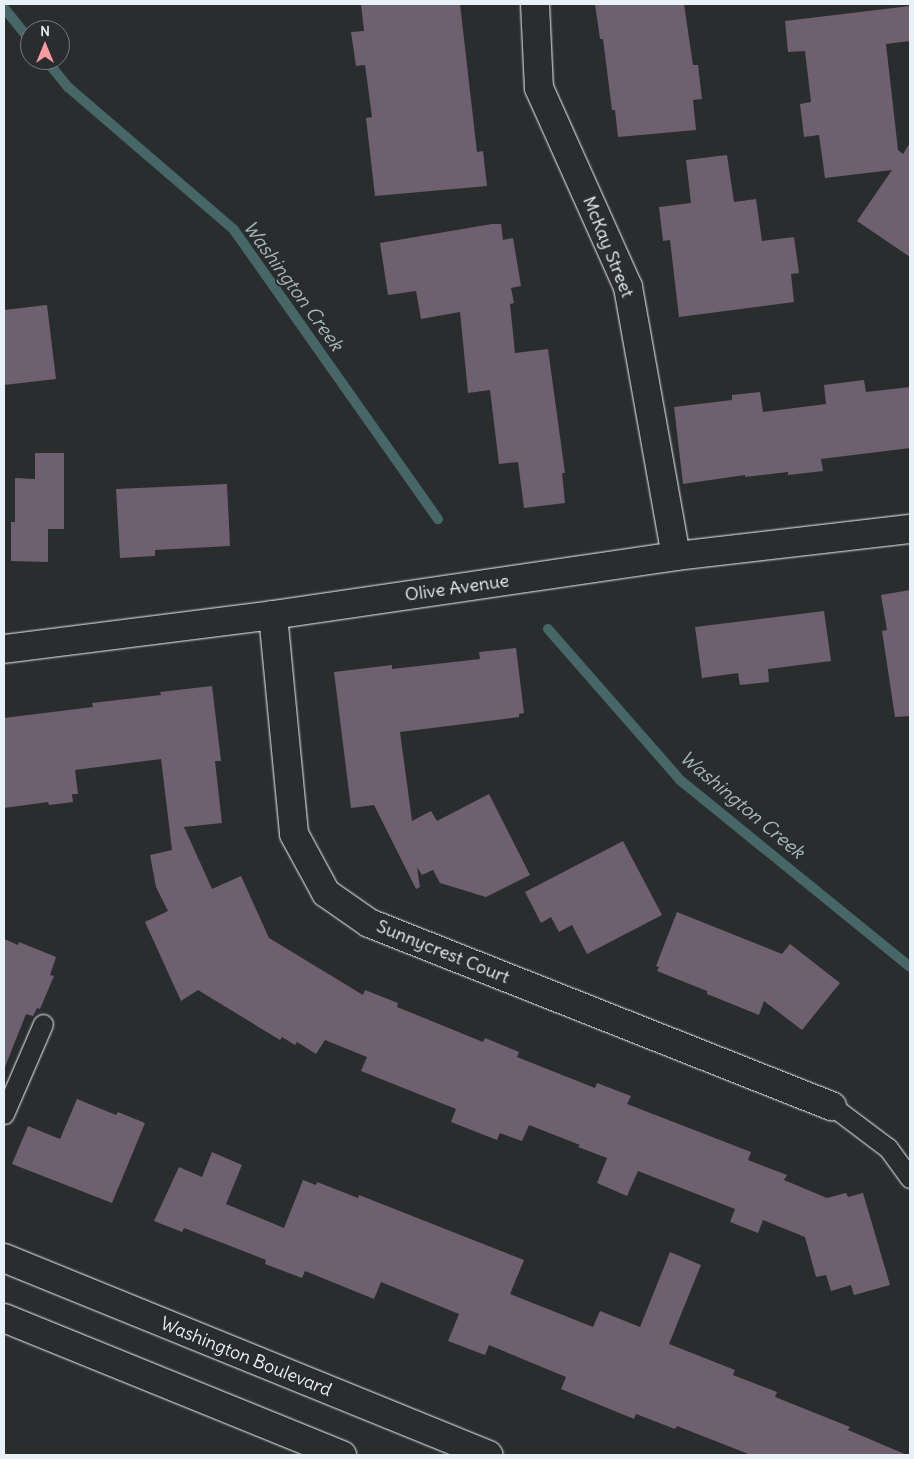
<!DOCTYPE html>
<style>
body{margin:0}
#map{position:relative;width:914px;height:1459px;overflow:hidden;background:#2a2d2e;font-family:Delius,sans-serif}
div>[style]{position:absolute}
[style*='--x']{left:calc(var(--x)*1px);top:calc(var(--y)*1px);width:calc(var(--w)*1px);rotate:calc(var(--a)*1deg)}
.stream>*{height:10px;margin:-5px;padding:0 5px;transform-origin:5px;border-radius:5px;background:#476668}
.building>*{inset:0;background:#6e606e}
.roads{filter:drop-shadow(0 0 1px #e8f1f8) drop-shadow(0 0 1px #e8f1f8)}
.lane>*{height:19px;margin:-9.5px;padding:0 9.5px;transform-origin:9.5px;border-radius:9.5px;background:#2a2d2e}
.street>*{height:28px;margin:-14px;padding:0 14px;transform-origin:14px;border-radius:14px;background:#2a2d2e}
.secondary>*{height:28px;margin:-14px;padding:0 14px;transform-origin:14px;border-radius:14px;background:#2a2d2e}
span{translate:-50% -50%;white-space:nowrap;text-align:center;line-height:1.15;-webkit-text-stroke:4px #2a2d2e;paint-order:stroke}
.street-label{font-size:18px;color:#e8f1f8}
.water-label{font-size:19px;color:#a8b9be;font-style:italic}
.frame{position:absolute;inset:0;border:5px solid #e8f1f8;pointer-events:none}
.north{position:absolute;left:20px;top:20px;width:50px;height:50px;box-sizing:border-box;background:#2a2d2e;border:1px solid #767b7f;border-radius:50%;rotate:0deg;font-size:14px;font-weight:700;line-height:20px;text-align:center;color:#e8f1f8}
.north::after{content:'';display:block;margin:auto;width:18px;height:22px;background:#ff9aa2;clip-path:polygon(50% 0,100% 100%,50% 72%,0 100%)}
</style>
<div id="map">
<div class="stream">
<div style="--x:4;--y:8;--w:41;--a:50.9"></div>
<div style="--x:46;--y:60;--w:35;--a:51"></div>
<div style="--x:68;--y:87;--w:219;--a:40.7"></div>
<div style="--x:234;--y:230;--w:354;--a:54.8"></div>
<div style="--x:548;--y:629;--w:201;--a:48.8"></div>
<div style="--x:680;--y:780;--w:296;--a:39.1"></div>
</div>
<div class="building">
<div style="clip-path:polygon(361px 4px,460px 4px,477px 152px,483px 151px,487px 186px,375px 196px,366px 118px,372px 117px,365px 65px,356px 66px,351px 32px,364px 31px)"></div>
<div style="clip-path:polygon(595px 4px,684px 4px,693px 65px,698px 65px,702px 99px,693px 100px,696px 130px,618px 137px,615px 110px,612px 110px,603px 39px,600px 39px)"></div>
<div style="clip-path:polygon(910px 6px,910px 41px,886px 44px,898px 150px,903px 154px,910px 143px,910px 257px,857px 221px,892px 170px,825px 178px,819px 135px,804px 137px,800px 104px,811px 102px,805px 51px,788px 52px,785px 21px)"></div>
<div style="clip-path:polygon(727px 155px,734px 202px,756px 199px,762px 241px,794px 237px,799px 273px,791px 274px,794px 302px,679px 317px,670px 240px,663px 241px,659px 207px,691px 203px,686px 160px)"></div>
<div style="clip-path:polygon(492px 224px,501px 224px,503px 240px,513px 238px,521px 286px,511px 288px,514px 303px,510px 304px,515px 353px,548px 349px,565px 473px,562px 473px,565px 503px,524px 508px,518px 462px,499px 464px,490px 390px,468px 393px,460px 312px,421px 319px,416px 291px,388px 295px,380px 243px)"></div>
<div style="clip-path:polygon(47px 305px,56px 379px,4px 385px,4px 310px)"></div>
<div style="clip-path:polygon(864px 380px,866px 392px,910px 387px,910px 448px,821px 459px,823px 471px,788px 475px,788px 472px,745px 477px,745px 475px,683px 484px,674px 407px,732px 400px,732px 395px,760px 392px,763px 412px,826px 404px,824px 385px)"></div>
<div style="clip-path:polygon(35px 453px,64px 453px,64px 529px,48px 529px,48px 562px,11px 561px,11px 522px,15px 522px,15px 478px,35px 479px)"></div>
<div style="clip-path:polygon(227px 484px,230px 546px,155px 550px,155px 556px,120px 558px,116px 489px)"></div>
<div style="clip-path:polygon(910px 590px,910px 716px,895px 717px,882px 631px,887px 630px,881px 595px)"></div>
<div style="clip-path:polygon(824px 611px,831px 661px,768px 669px,769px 682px,740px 685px,738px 673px,702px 678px,695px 627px)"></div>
<div style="clip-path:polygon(516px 648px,524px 713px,519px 714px,519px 717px,400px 732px,412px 821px,431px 811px,437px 821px,489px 794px,530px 875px,486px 897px,440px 883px,433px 870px,422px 875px,417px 867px,420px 887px,416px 889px,374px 805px,351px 808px,334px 672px,392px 665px,392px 669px,480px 659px,479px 652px)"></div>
<div style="clip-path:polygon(212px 686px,221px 761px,215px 761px,222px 823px,184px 827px,212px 889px,241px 876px,269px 938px,363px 995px,365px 990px,398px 1003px,397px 1007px,483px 1042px,485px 1038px,519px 1052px,517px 1057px,595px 1088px,597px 1083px,631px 1096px,627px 1104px,751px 1152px,748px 1160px,787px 1175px,784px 1180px,827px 1198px,846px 1193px,848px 1197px,863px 1193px,890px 1285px,854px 1295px,851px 1285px,831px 1291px,826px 1275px,816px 1277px,805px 1237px,763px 1220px,758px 1233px,730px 1222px,735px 1209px,638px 1171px,627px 1196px,597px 1183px,607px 1158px,578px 1147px,580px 1145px,529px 1125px,522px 1141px,500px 1133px,497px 1140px,451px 1122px,456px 1109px,361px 1071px,367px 1057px,325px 1040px,316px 1054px,297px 1042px,295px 1045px,282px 1037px,280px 1040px,198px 990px,181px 1001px,145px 922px,168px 911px,156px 887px,150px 855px,172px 850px,161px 759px,75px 770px,78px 794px,72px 794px,73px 802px,49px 805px,48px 802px,4px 808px,4px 718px,93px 707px,92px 703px,161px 695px,160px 692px)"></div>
<div style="clip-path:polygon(623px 841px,662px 915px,587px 954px,572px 925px,559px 932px,551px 917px,541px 923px,525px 892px)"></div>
<div style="clip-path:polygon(677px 912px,782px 954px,790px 944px,840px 983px,802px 1030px,764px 1001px,759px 1015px,707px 994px,707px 991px,657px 971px,659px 967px,656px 966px)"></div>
<div style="clip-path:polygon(4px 939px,18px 945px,19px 942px,56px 957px,50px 975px,54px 976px,40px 1009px,37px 1008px,33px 1016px,26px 1014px,5px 1067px)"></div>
<div style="clip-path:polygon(77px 1099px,116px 1115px,118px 1112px,145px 1123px,112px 1203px,12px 1164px,28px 1126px,60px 1139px)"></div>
<div style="clip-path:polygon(212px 1152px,242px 1165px,226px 1204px,284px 1228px,303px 1180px,316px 1185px,317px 1182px,358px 1198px,359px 1195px,524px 1260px,510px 1294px,593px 1327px,600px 1311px,640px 1327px,670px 1252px,701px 1265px,669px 1344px,735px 1370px,733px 1375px,777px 1392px,775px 1397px,850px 1427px,848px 1430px,907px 1455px,751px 1455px,677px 1426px,675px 1429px,636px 1414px,634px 1419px,561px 1389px,566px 1377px,489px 1345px,485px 1355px,448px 1341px,459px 1314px,381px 1282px,374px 1299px,305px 1271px,302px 1278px,265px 1264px,266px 1260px,184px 1228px,182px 1232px,154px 1221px,179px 1167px,202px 1177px)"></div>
</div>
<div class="roads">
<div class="lane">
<div style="--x:832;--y:1106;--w:70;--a:36.9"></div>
<div style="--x:888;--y:1148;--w:37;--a:54"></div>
<div style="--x:4;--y:1114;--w:98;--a:-66.6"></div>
</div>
<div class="street">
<div style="--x:535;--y:4;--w:84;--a:87.3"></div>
<div style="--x:539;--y:88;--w:218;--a:65.9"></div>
<div style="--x:628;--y:287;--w:273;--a:79.9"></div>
<div style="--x:273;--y:615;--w:220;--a:84.5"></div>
<div style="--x:294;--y:834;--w:67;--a:61.5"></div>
<div style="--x:326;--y:893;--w:52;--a:34.9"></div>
<div style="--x:369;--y:923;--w:498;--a:21.6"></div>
<div style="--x:4;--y:649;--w:271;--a:-7.2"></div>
<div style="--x:273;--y:615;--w:407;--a:-8.3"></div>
<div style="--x:676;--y:556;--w:236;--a:-6.6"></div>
</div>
<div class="secondary">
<div style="--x:4;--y:1258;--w:523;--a:22.11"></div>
<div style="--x:4;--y:1318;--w:365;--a:22.1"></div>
</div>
</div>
<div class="street-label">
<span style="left:608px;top:247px;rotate:68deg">McKay Street</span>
<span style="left:457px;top:588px;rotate:-8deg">Olive Avenue</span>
<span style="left:443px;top:952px;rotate:22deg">Sunnycrest Court</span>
<span style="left:246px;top:1357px;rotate:22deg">Washington Boulevard</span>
</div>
<div class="water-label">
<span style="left:293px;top:286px;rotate:54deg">Washington Creek</span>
<span style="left:742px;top:805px;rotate:40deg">Washington Creek</span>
</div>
<div class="frame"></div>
<div class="north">N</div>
</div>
